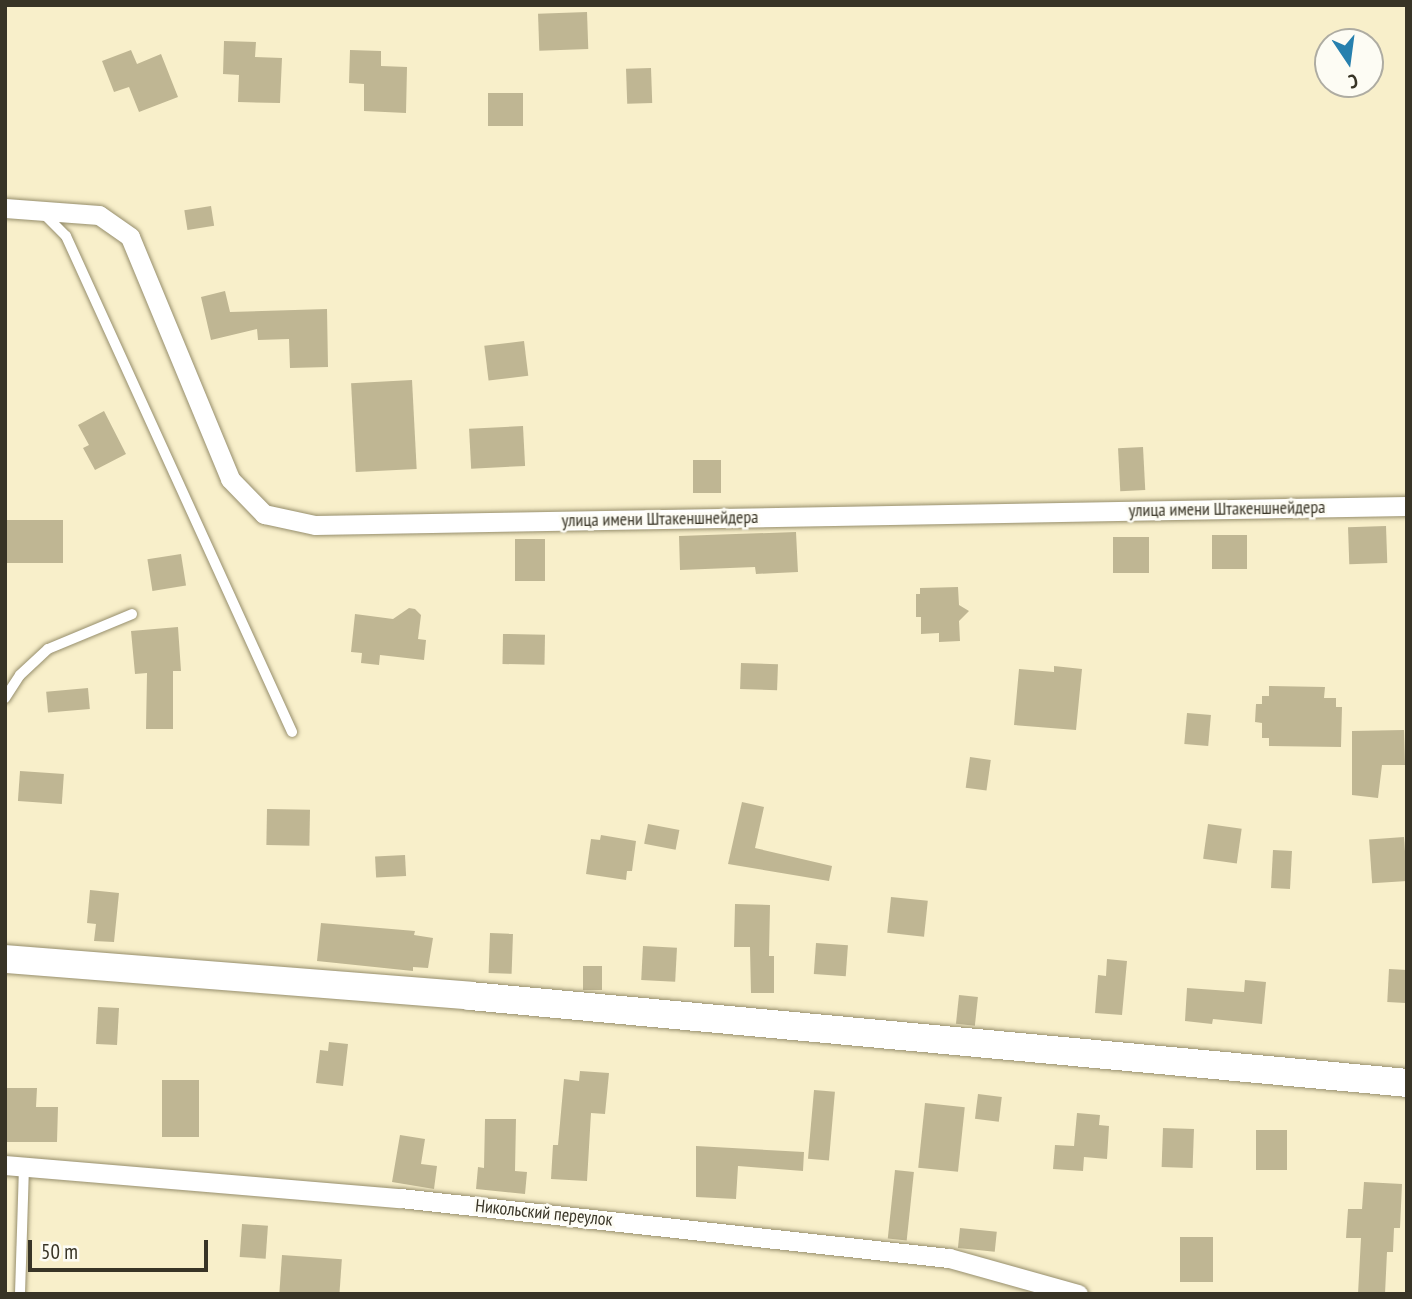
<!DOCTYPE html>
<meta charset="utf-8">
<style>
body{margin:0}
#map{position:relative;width:1412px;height:1299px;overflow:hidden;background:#f8efca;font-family:"PT Sans Narrow",sans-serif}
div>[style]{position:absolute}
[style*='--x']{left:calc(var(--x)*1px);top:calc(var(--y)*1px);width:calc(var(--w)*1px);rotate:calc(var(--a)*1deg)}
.building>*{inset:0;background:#bfb693;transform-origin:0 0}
.roads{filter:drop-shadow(0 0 2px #968e6c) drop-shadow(0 0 2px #968e6c)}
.lane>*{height:10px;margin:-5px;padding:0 5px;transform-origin:5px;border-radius:5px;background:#fff}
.street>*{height:19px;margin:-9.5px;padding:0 9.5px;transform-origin:9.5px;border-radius:9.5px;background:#fff}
.secondary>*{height:28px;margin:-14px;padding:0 14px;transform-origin:14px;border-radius:14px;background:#fff}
span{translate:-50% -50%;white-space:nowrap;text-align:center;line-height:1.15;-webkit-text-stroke:5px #fdfcf4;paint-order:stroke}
.street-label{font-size:18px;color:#383426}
.frame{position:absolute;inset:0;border:7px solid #383426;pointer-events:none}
.north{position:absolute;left:1314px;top:28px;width:70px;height:70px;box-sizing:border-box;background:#fdfcf4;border:2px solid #aeaca2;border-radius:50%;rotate:167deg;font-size:19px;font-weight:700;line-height:28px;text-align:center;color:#383426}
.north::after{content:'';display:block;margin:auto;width:24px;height:32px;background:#2780ae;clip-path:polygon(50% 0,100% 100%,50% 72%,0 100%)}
.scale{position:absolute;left:28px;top:1240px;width:180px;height:32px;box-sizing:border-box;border:4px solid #383426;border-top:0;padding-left:9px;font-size:21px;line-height:24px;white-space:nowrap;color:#383426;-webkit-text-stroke:5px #fdfcf4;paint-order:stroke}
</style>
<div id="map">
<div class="building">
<div style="left:587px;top:12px;width:37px;height:49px;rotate:88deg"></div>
<div style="clip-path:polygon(224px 41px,256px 42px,255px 57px,282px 58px,280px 103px,238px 102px,239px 75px,223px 74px)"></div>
<div style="clip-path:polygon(131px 50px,137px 64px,161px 54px,178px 97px,139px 112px,129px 87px,114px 92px,102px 61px)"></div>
<div style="clip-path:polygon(350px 50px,381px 51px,381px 66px,407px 67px,406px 113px,364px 111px,364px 84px,349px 83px)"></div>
<div style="left:651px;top:68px;width:35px;height:25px;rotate:88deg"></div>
<div style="left:488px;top:93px;width:35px;height:33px"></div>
<div style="left:211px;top:206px;width:20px;height:27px;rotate:81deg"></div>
<div style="clip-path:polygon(225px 291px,230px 312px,327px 309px,328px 367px,290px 368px,289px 339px,258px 340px,257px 329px,211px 340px,201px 297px)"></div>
<div style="left:524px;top:341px;width:35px;height:40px;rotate:83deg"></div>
<div style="left:412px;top:380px;width:89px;height:61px;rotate:87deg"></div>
<div style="clip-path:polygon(104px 411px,126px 454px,95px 470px,83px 448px,89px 445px,78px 425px)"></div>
<div style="left:523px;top:426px;width:40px;height:54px;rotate:87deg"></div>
<div style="left:1143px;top:447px;width:43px;height:25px;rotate:87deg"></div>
<div style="left:693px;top:460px;width:28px;height:33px"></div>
<div style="left:5px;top:520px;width:58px;height:43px"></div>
<div style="left:1386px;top:526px;width:37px;height:38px;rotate:88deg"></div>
<div style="clip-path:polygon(796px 532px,798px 572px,756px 574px,755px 567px,680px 570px,679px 536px)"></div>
<div style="left:1247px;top:535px;width:34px;height:35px;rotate:90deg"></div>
<div style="left:1113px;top:537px;width:36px;height:36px"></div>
<div style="left:515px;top:539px;width:30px;height:42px"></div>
<div style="left:181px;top:554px;width:32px;height:34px;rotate:81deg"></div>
<div style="clip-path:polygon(958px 587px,959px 605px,969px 611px,959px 621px,960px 641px,939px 642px,939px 633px,921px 634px,921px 617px,916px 617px,916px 594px,920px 594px,920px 588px)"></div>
<div style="clip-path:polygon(409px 608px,415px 609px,421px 615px,418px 639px,426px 640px,424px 660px,380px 655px,379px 665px,361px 663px,362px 653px,351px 652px,355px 614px,393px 619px)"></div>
<div style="clip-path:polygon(178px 627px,181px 671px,173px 671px,173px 729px,146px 729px,147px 673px,135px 674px,131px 631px)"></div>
<div style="left:503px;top:634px;width:42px;height:30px;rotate:1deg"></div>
<div style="left:741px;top:663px;width:37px;height:26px;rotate:2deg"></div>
<div style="clip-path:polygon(1054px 666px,1082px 669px,1076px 730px,1014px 725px,1019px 669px,1054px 672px)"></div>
<div style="clip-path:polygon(1269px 686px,1325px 687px,1324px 698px,1336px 698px,1336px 707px,1342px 707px,1341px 747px,1269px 746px,1269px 738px,1262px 738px,1262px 723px,1255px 722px,1256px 704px,1262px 704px,1262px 696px,1269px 696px)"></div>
<div style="left:88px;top:688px;width:21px;height:42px;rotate:85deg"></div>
<div style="left:1187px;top:713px;width:24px;height:31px;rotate:5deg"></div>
<div style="clip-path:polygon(1404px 730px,1405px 765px,1382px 765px,1378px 798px,1352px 795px,1352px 731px)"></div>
<div style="left:970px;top:757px;width:21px;height:31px;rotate:8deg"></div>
<div style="left:20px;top:771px;width:44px;height:30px;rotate:4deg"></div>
<div style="clip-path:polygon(742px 802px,764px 807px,755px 848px,832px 866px,829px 881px,728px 864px)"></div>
<div style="left:267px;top:809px;width:43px;height:36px;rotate:1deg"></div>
<div style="left:648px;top:824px;width:32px;height:20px;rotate:11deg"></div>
<div style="left:1208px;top:824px;width:34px;height:35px;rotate:8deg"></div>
<div style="clip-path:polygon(601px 835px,636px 841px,632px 871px,627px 871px,626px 880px,586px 874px,591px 839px,600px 840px)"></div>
<div style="left:1404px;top:837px;width:44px;height:35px;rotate:86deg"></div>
<div style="left:1273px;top:850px;width:19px;height:38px;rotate:3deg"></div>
<div style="left:405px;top:855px;width:21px;height:30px;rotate:87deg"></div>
<div style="clip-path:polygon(90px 890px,119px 893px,114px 942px,94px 941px,96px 924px,87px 923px)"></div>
<div style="left:891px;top:897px;width:37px;height:36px;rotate:6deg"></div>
<div style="clip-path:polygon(735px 904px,770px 905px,769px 956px,774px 956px,774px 993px,751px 993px,750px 947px,734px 947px)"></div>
<div style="clip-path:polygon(321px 923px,415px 931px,414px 935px,433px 938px,428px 968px,413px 967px,413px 971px,317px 961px)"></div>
<div style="left:490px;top:933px;width:23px;height:40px;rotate:2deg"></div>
<div style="left:816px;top:943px;width:32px;height:31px;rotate:4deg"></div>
<div style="left:643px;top:946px;width:34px;height:34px;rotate:3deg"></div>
<div style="clip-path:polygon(1107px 959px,1127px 961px,1122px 1015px,1095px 1013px,1098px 975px,1106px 976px)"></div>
<div style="left:583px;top:966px;width:19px;height:24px"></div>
<div style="left:1389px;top:969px;width:18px;height:33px;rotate:3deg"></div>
<div style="clip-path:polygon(1245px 980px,1266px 982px,1262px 1024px,1213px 1019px,1212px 1024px,1185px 1021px,1187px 988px,1244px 992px)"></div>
<div style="left:959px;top:995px;width:19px;height:29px;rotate:6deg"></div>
<div style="left:98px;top:1007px;width:21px;height:37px;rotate:3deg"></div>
<div style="clip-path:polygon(329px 1042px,348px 1044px,343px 1086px,316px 1083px,320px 1050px,328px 1051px)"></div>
<div style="clip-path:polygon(580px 1071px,609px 1073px,605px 1114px,591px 1113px,587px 1181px,551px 1179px,553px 1145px,558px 1145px,564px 1079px,579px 1081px)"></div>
<div style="left:162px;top:1080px;width:37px;height:57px"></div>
<div style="clip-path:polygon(6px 1088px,37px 1088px,36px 1107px,58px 1107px,57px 1142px,5px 1142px)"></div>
<div style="left:814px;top:1090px;width:21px;height:69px;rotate:5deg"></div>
<div style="left:978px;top:1094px;width:24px;height:25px;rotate:7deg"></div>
<div style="left:925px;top:1103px;width:40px;height:65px;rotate:6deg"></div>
<div style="clip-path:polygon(1077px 1113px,1100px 1115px,1099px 1125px,1109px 1126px,1107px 1159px,1084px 1157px,1083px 1171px,1053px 1169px,1055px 1145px,1074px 1146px)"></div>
<div style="clip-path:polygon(485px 1119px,516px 1119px,515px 1171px,527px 1172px,525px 1194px,476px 1189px,478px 1167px,484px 1168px)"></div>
<div style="left:1163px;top:1128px;width:31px;height:39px;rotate:2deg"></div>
<div style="left:1256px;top:1130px;width:31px;height:40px"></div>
<div style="clip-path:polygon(400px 1135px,425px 1139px,421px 1164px,437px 1166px,434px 1189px,392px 1182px)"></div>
<div style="clip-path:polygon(696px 1146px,804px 1152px,803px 1171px,738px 1166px,736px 1199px,696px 1197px)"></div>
<div style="left:895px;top:1170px;width:19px;height:69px;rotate:6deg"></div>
<div style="clip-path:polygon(1364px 1182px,1402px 1184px,1400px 1228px,1394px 1228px,1393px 1252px,1387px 1252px,1385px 1294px,1358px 1294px,1361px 1238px,1346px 1238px,1348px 1209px,1362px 1209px)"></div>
<div style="left:242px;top:1224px;width:26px;height:33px;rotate:4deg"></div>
<div style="left:960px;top:1228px;width:37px;height:20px;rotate:6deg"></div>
<div style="left:1180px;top:1237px;width:33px;height:45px"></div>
<div style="left:282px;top:1255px;width:60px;height:39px;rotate:4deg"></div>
</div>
<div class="roads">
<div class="lane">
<div style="--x:44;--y:214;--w:31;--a:45"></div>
<div style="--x:66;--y:236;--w:545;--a:65.5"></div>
<div style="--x:5;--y:698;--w:27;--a:-57"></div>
<div style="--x:20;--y:675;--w:38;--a:-43"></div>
<div style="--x:48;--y:649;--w:91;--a:-22.6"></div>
<div style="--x:20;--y:1294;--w:128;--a:-88.2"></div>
</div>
<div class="street">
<div style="--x:5;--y:208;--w:94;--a:4.3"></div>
<div style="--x:99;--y:215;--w:38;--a:35"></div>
<div style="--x:130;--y:237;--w:262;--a:67.5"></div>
<div style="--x:230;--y:479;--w:49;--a:45.8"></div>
<div style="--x:264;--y:514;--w:52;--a:12.2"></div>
<div style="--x:315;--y:525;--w:1092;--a:-1"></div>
<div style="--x:5;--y:1165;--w:396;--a:4.8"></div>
<div style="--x:400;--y:1198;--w:552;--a:6.24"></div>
<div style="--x:949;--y:1258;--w:134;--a:15.6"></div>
</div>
<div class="secondary">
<div style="--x:5;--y:959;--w:466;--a:4.5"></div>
<div style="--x:470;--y:996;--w:941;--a:5.3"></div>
</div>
</div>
<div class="street-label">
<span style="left:1227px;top:509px;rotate:-1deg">улица имени Штакеншнейдера</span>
<span style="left:660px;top:519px;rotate:-1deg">улица имени Штакеншнейдера</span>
<span style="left:544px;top:1213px;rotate:6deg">Никольский переулок</span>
</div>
<div class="frame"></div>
<div class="north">С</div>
<div class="scale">50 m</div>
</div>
